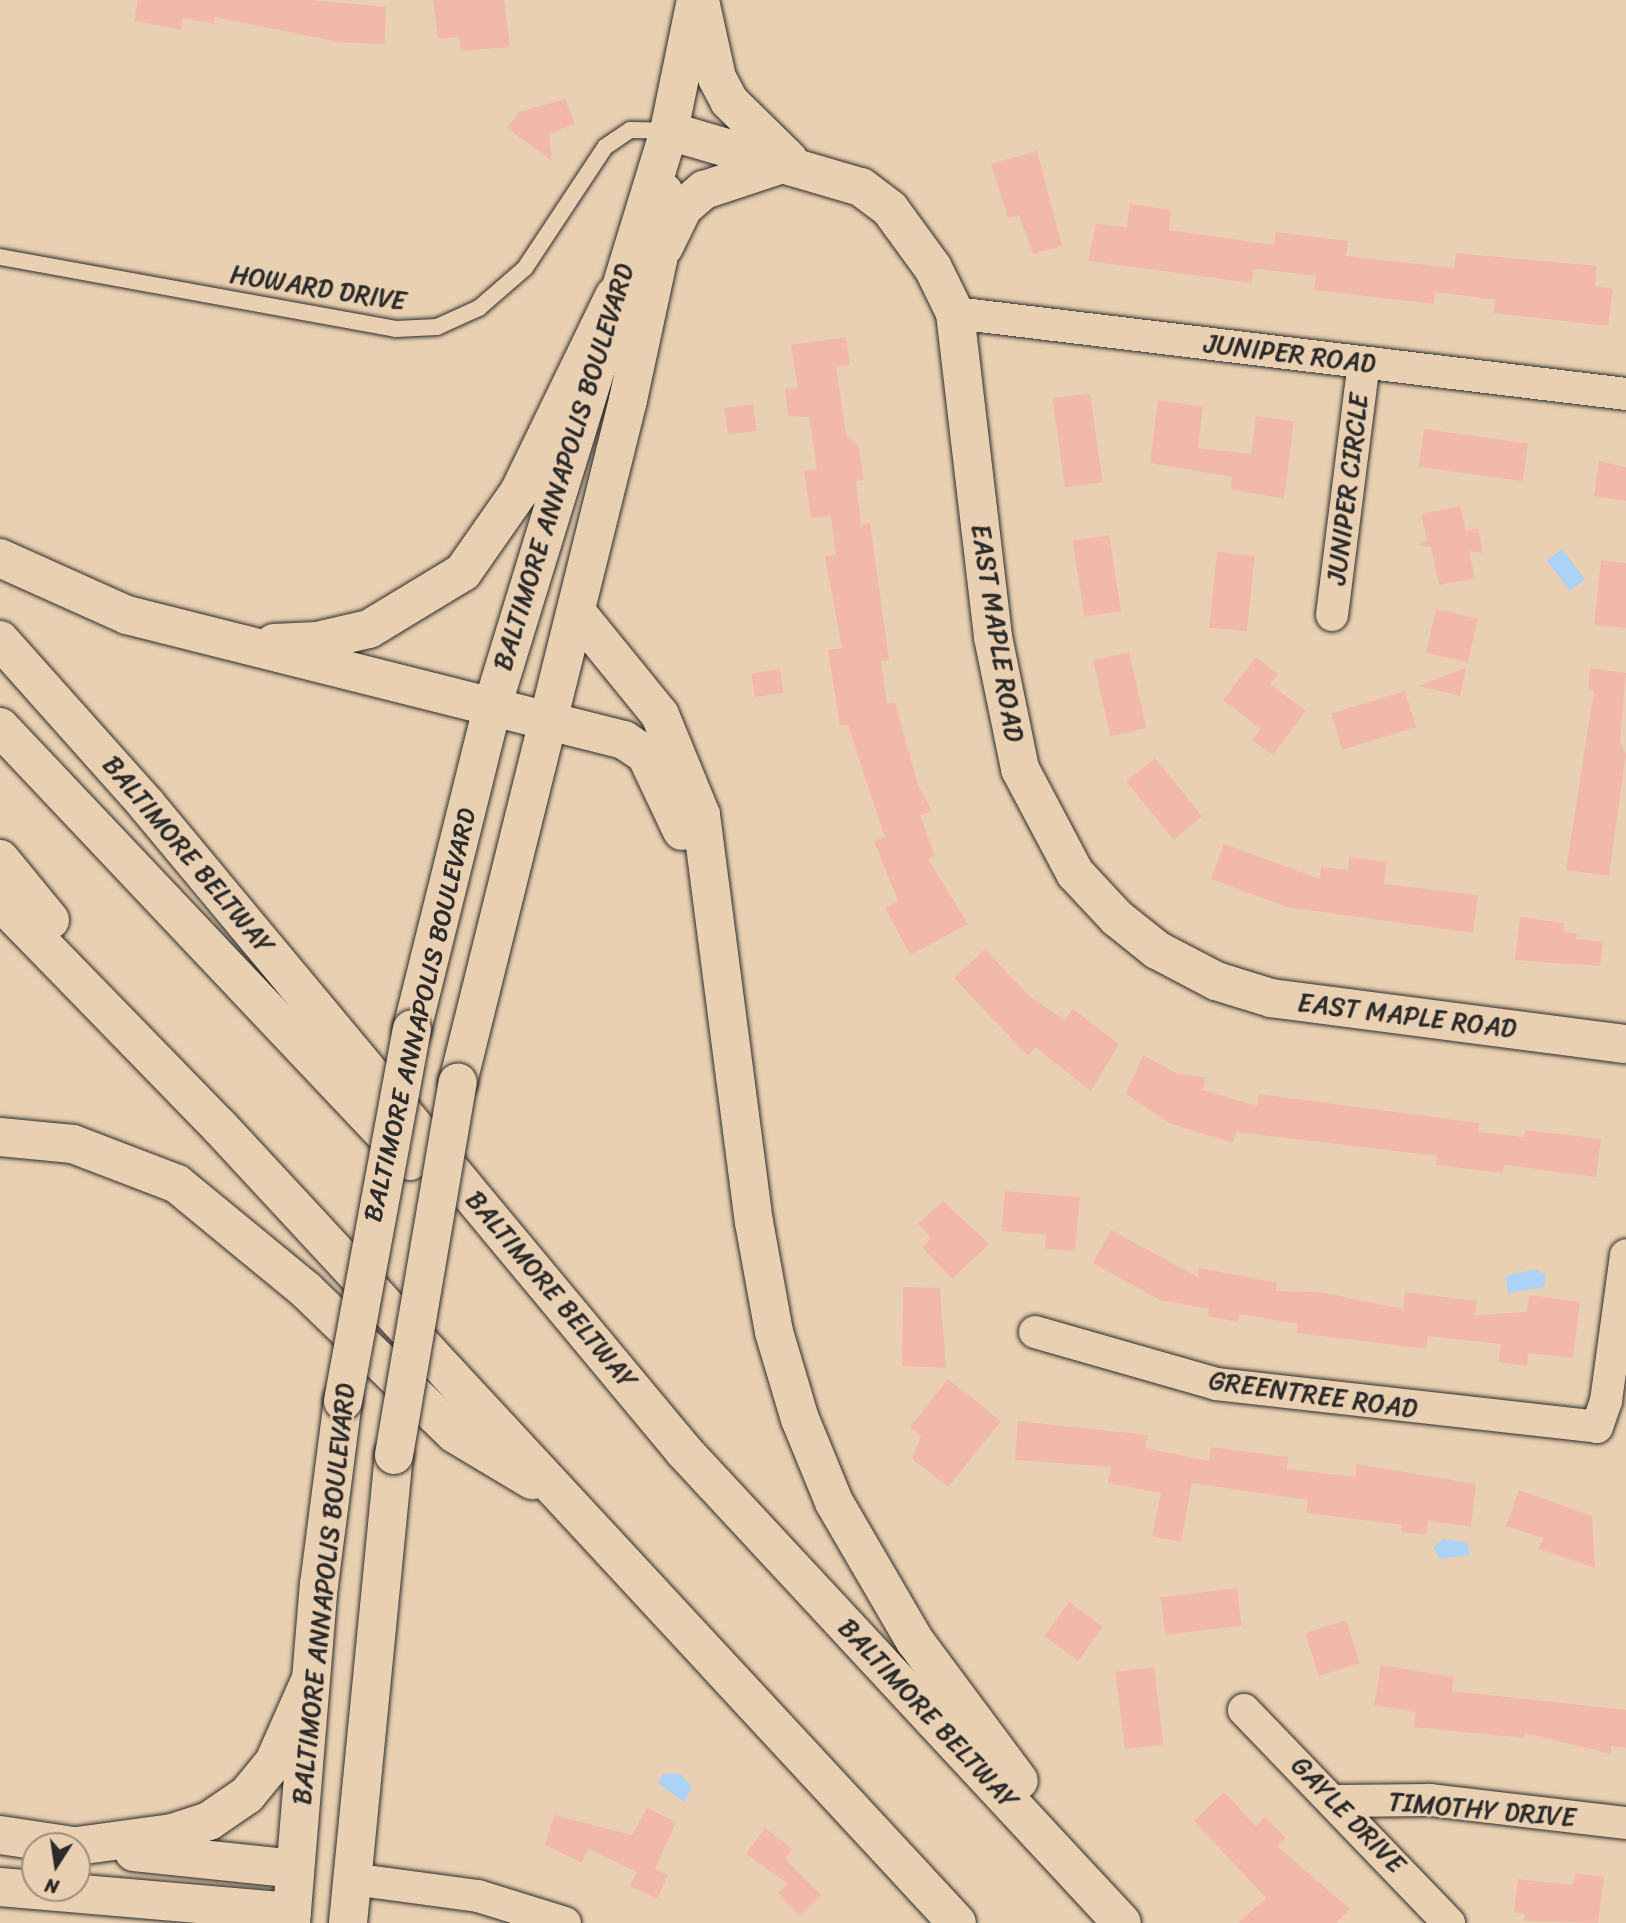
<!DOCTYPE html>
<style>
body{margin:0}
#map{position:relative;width:1626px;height:1923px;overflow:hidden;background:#ead0b2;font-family:Sriracha,sans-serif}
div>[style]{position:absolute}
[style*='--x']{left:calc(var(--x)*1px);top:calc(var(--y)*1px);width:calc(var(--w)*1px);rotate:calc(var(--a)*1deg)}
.water>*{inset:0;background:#acd3f6;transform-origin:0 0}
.building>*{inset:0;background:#f2b9aa;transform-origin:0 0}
.roads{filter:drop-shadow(0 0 2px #2b2b2b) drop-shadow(0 0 2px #2b2b2b)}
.service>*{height:16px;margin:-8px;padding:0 8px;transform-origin:8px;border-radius:8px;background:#ead0b2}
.minor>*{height:32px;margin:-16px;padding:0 16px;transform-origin:16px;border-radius:16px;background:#ead0b2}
.secondary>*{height:38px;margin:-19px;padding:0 19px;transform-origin:19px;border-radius:19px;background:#ead0b2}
.motorway>*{height:38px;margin:-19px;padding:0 19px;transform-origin:19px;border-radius:19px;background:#ead0b2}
.bridges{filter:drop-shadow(0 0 2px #2b2b2b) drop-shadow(0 0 2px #2b2b2b)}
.secondary-bridge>*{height:38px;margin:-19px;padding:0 19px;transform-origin:19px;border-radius:19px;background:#ead0b2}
span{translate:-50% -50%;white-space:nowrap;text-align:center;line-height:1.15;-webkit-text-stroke:5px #ead0b2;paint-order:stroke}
.street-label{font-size:26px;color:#2b2b2b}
.north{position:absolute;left:21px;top:1832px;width:70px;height:70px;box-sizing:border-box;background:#ead0b2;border:2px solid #9e8e7c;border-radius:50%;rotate:192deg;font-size:19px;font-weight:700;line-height:28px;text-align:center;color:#2b2b2b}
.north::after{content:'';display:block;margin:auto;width:24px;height:32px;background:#2b2b2b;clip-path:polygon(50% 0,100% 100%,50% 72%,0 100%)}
</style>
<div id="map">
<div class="water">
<div style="left:1562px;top:549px;width:38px;height:19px;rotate:53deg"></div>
<div style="clip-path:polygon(1536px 1269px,1546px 1276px,1544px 1287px,1508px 1293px,1506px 1276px)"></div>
<div style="clip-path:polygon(1444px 1539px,1468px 1543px,1469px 1555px,1440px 1559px,1433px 1547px)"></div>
<div style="clip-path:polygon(680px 1774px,692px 1787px,684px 1802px,658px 1783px,663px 1774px)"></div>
</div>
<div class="building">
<div style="clip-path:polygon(138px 0,310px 0,386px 7px,385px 44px,338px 42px,215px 17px,214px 24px,183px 18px,181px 30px,134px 21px)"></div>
<div style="clip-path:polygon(433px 0,504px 0,510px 47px,461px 51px,459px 37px,438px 39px)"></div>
<div style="clip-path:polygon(565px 99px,575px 124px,549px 134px,552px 161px,507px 128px,519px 112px)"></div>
<div style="clip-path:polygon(1037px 151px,1062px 246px,1033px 254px,1019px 215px,1008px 218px,991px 164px)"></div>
<div style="clip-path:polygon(1130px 204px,1171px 210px,1169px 230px,1274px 245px,1276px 232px,1348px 241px,1346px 256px,1454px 268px,1456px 253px,1597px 266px,1595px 286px,1613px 289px,1608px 326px,1493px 313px,1496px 300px,1466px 296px,1435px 292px,1434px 304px,1314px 290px,1316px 276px,1275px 271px,1254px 269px,1252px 283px,1088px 261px,1096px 224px,1127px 227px)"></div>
<div style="clip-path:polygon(846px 337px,850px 365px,836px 367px,846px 434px,859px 447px,864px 480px,856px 481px,861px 525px,870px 523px,889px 660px,881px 661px,887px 704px,895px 702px,918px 785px,932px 811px,920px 815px,935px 856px,928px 859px,968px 924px,910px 955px,885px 908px,898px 901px,874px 841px,885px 837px,848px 725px,840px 726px,828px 650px,842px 648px,825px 557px,836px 555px,831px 516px,811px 518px,804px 471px,817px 469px,809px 417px,788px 416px,785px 389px,798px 388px,791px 345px)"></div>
<div style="left:1090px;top:393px;width:90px;height:38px;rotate:82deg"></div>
<div style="clip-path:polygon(1158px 400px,1203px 407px,1198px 448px,1251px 454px,1256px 416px,1294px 421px,1284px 499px,1231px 489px,1232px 477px,1150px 463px)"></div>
<div style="left:753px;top:404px;width:27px;height:29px;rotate:82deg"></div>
<div style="left:1424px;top:429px;width:105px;height:38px;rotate:8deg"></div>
<div style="clip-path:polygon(1599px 461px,1626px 467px,1626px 501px,1594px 496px)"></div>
<div style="clip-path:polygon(1460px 506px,1466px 531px,1478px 528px,1483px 553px,1469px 551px,1475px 578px,1439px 585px,1431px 547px,1417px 545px,1427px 540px,1421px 514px)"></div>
<div style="left:1109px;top:535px;width:77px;height:37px;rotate:81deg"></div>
<div style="left:1217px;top:552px;width:38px;height:76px;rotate:6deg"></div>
<div style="clip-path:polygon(1601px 560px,1626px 563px,1626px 628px,1594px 625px)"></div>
<div style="left:1436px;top:609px;width:43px;height:45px;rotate:13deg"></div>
<div style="left:1129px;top:652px;width:78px;height:37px;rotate:77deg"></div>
<div style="clip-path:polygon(1256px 657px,1278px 674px,1270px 684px,1306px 711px,1273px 755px,1252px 740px,1261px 729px,1223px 700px)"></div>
<div style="clip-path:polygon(1466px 668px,1460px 696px,1418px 686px)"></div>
<div style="clip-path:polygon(1590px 668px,1626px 673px,1620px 742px,1626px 754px,1609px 876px,1566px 870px,1594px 690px,1588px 689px)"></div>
<div style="left:780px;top:669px;width:24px;height:29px;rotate:81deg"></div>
<div style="left:1405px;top:691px;width:38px;height:77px;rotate:73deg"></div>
<div style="left:1155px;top:758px;width:75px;height:37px;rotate:51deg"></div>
<div style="clip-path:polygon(1224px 844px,1320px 879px,1321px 867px,1348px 870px,1349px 857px,1387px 862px,1384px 884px,1478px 895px,1473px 933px,1287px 907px,1211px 879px)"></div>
<div style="clip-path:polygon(1520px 917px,1564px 923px,1563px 931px,1577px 934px,1576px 939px,1603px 942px,1600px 966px,1515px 960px)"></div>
<div style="clip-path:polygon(985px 949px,1029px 996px,1065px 1020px,1073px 1009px,1119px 1044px,1091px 1091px,1035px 1047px,1028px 1056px,954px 978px)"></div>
<div style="clip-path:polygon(1143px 1055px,1178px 1074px,1206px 1077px,1203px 1090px,1257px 1106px,1259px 1094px,1479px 1123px,1478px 1132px,1524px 1137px,1525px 1130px,1601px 1139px,1596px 1177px,1504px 1165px,1503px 1173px,1436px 1165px,1437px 1156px,1236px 1132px,1233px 1143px,1169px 1123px,1126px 1094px)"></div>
<div style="clip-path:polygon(1005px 1191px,1080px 1197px,1075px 1251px,1045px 1249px,1046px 1235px,1001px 1231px)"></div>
<div style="clip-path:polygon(943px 1201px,989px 1244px,952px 1279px,922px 1247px,931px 1238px,918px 1224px)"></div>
<div style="clip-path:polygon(1111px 1230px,1198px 1277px,1199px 1268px,1277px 1283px,1276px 1291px,1320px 1292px,1403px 1309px,1405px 1292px,1477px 1301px,1475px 1315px,1527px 1312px,1529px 1295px,1580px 1302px,1573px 1358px,1528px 1353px,1527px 1366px,1498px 1362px,1501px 1344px,1428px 1336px,1426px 1349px,1297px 1333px,1298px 1324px,1240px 1314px,1238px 1322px,1208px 1316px,1209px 1309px,1160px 1300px,1093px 1263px)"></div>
<div style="clip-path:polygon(903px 1287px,940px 1288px,946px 1368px,902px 1366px)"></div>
<div style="clip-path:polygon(948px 1379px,1001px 1421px,948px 1487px,912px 1459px,921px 1436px,910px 1427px)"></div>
<div style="clip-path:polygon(1018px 1421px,1148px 1435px,1145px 1448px,1209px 1461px,1211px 1447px,1288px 1457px,1287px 1469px,1355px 1477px,1357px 1464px,1476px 1484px,1471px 1527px,1428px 1521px,1426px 1535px,1401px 1532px,1402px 1525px,1306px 1513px,1308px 1500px,1192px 1483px,1181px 1542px,1152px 1536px,1161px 1493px,1108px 1483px,1111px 1467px,1015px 1460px)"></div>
<div style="clip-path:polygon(1519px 1490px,1592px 1516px,1595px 1568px,1539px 1549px,1543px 1538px,1506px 1526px)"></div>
<div style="left:1237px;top:1588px;width:38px;height:77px;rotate:83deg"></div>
<div style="left:1069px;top:1602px;width:42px;height:42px;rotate:36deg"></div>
<div style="left:1346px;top:1620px;width:45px;height:43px;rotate:72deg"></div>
<div style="clip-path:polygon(1381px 1665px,1454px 1677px,1452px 1691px,1626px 1710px,1626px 1748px,1611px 1746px,1611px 1754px,1525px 1733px,1524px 1738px,1413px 1727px,1416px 1712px,1374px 1705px)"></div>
<div style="left:1154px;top:1667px;width:78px;height:39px;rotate:83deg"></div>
<div style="clip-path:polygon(1224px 1792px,1256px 1826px,1265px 1817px,1286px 1838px,1277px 1846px,1350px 1909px,1336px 1923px,1238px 1923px,1266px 1898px,1194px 1821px)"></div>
<div style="clip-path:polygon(647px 1808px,676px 1822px,655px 1869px,668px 1875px,657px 1899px,630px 1886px,637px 1872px,588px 1849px,582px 1863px,545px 1845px,554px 1815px,632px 1835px)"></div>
<div style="clip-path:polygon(765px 1828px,793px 1849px,785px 1859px,821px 1895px,800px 1916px,778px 1893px,788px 1884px,746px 1854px)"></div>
<div style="clip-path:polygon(1575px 1873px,1604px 1877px,1598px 1923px,1524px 1921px,1525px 1914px,1514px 1912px,1518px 1879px,1573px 1885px)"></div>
</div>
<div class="roads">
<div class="service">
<div style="--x:0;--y:257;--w:402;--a:10.3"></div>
<div style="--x:396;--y:329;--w:41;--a:-2.8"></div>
<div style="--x:437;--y:327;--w:46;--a:-24.3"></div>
<div style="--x:479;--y:308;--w:61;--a:-41"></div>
<div style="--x:525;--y:268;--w:145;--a:-56.5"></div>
<div style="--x:605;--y:147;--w:30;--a:-34"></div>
<div style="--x:630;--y:130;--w:39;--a:1"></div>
</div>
<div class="minor">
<div style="--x:955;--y:313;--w:676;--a:6.88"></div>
<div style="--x:1332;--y:615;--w:254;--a:-82.8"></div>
<div style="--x:1035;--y:1332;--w:188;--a:16"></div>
<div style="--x:1216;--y:1384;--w:383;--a:6.4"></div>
<div style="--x:1597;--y:1427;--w:28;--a:-71"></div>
<div style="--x:1606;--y:1401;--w:147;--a:-82.2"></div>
<div style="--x:1244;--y:1710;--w:296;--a:46.1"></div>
<div style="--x:1338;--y:1801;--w:92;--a:-0.6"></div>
<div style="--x:1430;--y:1800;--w:197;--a:6.7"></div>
<div style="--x:352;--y:1879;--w:127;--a:7.7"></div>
<div style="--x:478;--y:1896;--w:91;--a:17.2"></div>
</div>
<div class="secondary">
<div style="--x:701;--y:5;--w:75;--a:77.6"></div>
<div style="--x:717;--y:78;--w:26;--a:62"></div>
<div style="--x:729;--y:101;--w:84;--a:44.5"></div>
<div style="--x:669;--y:131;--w:200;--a:16.3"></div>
<div style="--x:861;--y:187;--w:36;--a:37"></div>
<div style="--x:890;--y:209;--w:73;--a:53.9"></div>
<div style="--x:933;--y:268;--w:50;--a:63.9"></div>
<div style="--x:955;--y:313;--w:326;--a:83.3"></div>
<div style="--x:993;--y:637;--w:135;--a:78.4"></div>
<div style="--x:1020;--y:769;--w:118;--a:62.1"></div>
<div style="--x:1075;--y:873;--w:62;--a:47"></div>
<div style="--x:1117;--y:918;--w:51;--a:38.7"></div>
<div style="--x:1157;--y:950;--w:67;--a:27.7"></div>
<div style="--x:1216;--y:981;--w:58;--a:17.2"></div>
<div style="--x:1271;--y:998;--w:358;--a:7.4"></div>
<div style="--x:664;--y:247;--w:43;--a:-64"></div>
<div style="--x:683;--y:208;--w:28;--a:-41"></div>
<div style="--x:704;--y:190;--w:85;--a:-18.4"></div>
<div style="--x:412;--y:1029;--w:332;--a:-76"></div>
<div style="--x:492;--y:707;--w:603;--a:-72.92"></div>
<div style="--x:669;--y:131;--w:134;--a:-78.4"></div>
<div style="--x:458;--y:1082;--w:703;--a:-76"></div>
<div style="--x:628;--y:400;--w:143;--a:-77.9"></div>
<div style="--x:658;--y:260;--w:68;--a:-85"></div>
<div style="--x:291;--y:1923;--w:339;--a:-85.3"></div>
<div style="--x:319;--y:1585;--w:186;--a:-82.6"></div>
<div style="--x:348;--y:1923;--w:470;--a:-84.4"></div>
</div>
<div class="motorway">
<div style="--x:0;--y:558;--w:139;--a:24.2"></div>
<div style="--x:127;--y:615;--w:512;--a:14.12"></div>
<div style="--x:624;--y:740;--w:27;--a:34"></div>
<div style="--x:646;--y:755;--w:84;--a:64.7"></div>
<div style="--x:578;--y:614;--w:130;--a:50.9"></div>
<div style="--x:660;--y:715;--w:108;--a:67.7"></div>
<div style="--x:701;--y:815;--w:410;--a:82.6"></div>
<div style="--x:754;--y:1222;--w:112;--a:79.7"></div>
<div style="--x:774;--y:1332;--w:91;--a:73.4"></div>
<div style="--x:800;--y:1419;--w:90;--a:67.7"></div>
<div style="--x:834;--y:1502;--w:161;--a:59.8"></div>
<div style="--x:915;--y:1641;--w:174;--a:53.4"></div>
<div style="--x:0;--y:640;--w:220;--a:48.3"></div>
<div style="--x:146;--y:804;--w:840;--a:50.26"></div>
<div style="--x:683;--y:1450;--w:645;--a:47.14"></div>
<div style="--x:274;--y:643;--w:43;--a:-2.7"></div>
<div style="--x:317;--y:641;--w:53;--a:-13"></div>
<div style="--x:369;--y:629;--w:110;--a:-31.2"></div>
<div style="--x:463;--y:572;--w:98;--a:-55"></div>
<div style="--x:519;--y:492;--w:218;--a:-64.1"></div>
<div style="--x:0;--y:727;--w:597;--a:46.63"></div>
<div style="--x:0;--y:859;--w:79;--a:50.7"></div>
<div style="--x:0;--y:901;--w:314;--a:45.8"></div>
<div style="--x:219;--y:1126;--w:1086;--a:47.2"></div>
<div style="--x:0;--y:1137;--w:73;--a:5.5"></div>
<div style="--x:73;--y:1144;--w:111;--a:21"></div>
<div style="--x:177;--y:1184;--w:167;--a:39.4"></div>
<div style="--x:306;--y:1290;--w:207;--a:44"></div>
<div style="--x:455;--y:1434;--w:90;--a:30.9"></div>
<div style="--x:0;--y:1835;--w:74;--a:8.6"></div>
<div style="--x:77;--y:1846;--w:96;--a:-7.8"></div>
<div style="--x:172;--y:1833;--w:39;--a:-18"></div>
<div style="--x:209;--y:1821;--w:46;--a:-34.4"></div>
<div style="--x:247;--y:1795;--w:43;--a:-50.7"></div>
<div style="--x:274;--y:1762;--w:86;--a:-66.1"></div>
<div style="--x:134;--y:1852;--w:162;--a:6"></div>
<div style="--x:0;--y:1887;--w:293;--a:4.9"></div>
</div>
</div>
<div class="bridges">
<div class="secondary-bridge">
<div style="--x:343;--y:1401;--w:378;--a:-79.5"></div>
<div style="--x:394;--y:1455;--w:378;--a:-80.3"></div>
</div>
</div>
<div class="street-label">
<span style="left:318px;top:288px;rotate:9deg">HOWARD DRIVE</span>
<span style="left:1290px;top:354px;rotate:7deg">JUNIPER ROAD</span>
<span style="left:564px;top:467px;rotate:-73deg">BALTIMORE ANNAPOLIS BOULEVARD</span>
<span style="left:1348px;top:489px;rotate:-83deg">JUNIPER CIRCLE</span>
<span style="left:997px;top:633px;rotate:81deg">EAST MAPLE ROAD</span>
<span style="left:188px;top:855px;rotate:50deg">BALTIMORE BELTWAY</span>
<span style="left:420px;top:1015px;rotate:-77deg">BALTIMORE ANNAPOLIS BOULEVARD</span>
<span style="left:1407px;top:1016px;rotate:7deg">EAST MAPLE ROAD</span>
<span style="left:551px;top:1290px;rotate:50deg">BALTIMORE BELTWAY</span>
<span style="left:1313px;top:1395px;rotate:8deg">GREENTREE ROAD</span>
<span style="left:324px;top:1594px;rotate:-84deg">BALTIMORE ANNAPOLIS BOULEVARD</span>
<span style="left:928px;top:1714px;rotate:47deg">BALTIMORE BELTWAY</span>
<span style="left:1482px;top:1810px;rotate:5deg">TIMOTHY DRIVE</span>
<span style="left:1348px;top:1815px;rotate:46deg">GAYLE DRIVE</span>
</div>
<div class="north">N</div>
</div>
